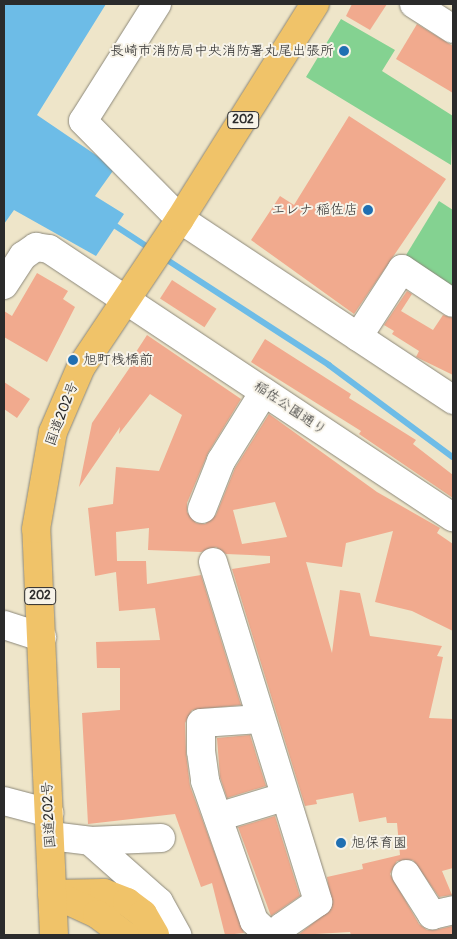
<!DOCTYPE html>
<meta charset="utf-8">
<style>
body{margin:0}
#map{position:relative;width:457px;height:939px;overflow:hidden;background:#eee5c9;font-family:Pangolin,"Klee One",sans-serif}
div>[style]{position:absolute}
[style*='--x']{left:calc(var(--x)*1px);top:calc(var(--y)*1px);width:calc(var(--w)*1px);rotate:calc(var(--a)*1deg)}
.green>*{inset:0;background:#84d291}
.water>*{inset:0;background:#6dbce7}
.stream>*{height:5.5px;margin:-2.75px;padding:0 2.75px;transform-origin:2.75px;border-radius:2.75px;background:#6dbce7}
.building>*{inset:0;background:#f1aa8e;transform-origin:0 0}
.roads{filter:drop-shadow(0 0 1px #8c887a) drop-shadow(0 0 1px #8c887a)}
.minor>*{height:28px;margin:-14px;padding:0 14px;transform-origin:14px;border-radius:14px;background:#fff}
.highway>*{height:28px;margin:-14px;padding:0 14px;transform-origin:14px;border-radius:14px;background:#f0c369}
.dots>*{width:14px;height:14px;translate:-50% -50%;box-sizing:border-box;border:2px solid #f7f3e8;border-radius:50%}
span{translate:-50% -50%;white-space:nowrap;text-align:center;line-height:1.15;-webkit-text-stroke:4px #f7f3e8;paint-order:stroke}
.shield-label span{padding:1px 4px;background:#f7f3e8;border:1px solid;border-radius:4px;-webkit-text-stroke-width:0}
.shield-label{font-size:12px;color:#2b2b2b;font-weight:700}
.poi-label{font-size:14px;color:#2b2b2b}
.right{translate:-100% -50%;text-align:right}
.left{translate:0 -50%;text-align:left}
.street-label{font-size:14px;color:#2b2b2b}
.frame{position:absolute;inset:0;border:5px solid #2b2b2b;pointer-events:none}
</style>
<div id="map">
<div class="green">
<div style="clip-path:polygon(341px 19px,395px 50px,382px 71px,453px 116px,451px 165px,306px 77px)"></div>
<div style="clip-path:polygon(439px 201px,453px 210px,453px 294px,403px 260px)"></div>
</div>
<div class="water">
<div style="clip-path:polygon(4px 4px,106px 4px,37px 115px,115px 168px,95px 196px,124px 214px,96px 256px,14px 210px,4px 224px)"></div>
</div>
<div class="stream">
<div style="--x:116;--y:226;--w:42;--a:33.3"></div>
<div style="--x:163;--y:257;--w:198;--a:33"></div>
<div style="--x:329;--y:365;--w:154;--a:36.6"></div>
</div>
<div class="building">
<div style="clip-path:polygon(352px 4px,387px 4px,370px 30px,346px 16px)"></div>
<div style="clip-path:polygon(417px 24px,453px 46px,453px 93px,396px 59px)"></div>
<div style="clip-path:polygon(349px 116px,446px 179px,354px 314px,251px 240px,280px 196px,294px 205px)"></div>
<div style="clip-path:polygon(37px 273px,68px 291px,63px 299px,75px 307px,47px 362px,4px 337px,4px 311px,12px 316px)"></div>
<div style="left:172px;top:280px;width:53px;height:22px;rotate:33deg"></div>
<div style="clip-path:polygon(407px 291px,412px 294px,401px 311px,433px 330px,443px 315px,453px 318px,453px 375px,416px 357px,419px 351px,392px 334px,394px 331px,384px 325px)"></div>
<div style="clip-path:polygon(evenodd,147px 335px,241px 399px,208px 453px,187px 503px,187px 512px,196px 523px,205px 524px,216px 515px,235px 468px,269px 414px,377px 492px,440px 528px,437px 533px,453px 544px,453px 631px,412px 611px,375px 602px,393px 531px,346px 543px,342px 567px,306px 562px,332px 653px,340px 590px,360px 593px,370px 636px,442px 646px,437px 656px,443px 657px,429px 718px,453px 719px,453px 868px,442px 871px,452px 895px,439px 897px,413px 860px,397px 861px,390px 874px,419px 924px,427px 930px,435px 930px,453px 926px,453px 935px,351px 935px,350px 932px,298px 935px,332px 908px,327px 877px,363px 869px,362px 864px,400px 855px,397px 823px,387px 823px,386px 817px,359px 822px,353px 793px,316px 800px,317px 804px,305px 806px,232px 569px,270px 563px,270px 556px,226px 554px,216px 547px,201px 552px,148px 550px,149px 528px,116px 532px,117px 561px,146px 561px,147px 584px,201px 575px,241px 705px,192px 710px,185px 723px,186px 753px,190px 786px,244px 933px,225px 935px,212px 883px,201px 887px,175px 814px,88px 824px,82px 713px,120px 710px,120px 668px,97px 668px,96px 642px,160px 640px,155px 608px,119px 611px,116px 572px,95px 576px,88px 508px,113px 504px,116px 467px,159px 471px,182px 415px,150px 394px,119px 434px,120px 427px,79px 487px,92px 423px,139px 354px,136px 352px,147px 335px,275px 502px,287px 537px,242px 544px,233px 510px,275px 502px)"></div>
<div style="clip-path:polygon(265px 339px,351px 394px,349px 398px,416px 440px,413px 444px,453px 475px,453px 498px,359px 434px,361px 431px,251px 362px)"></div>
<div style="clip-path:polygon(4px 382px,30px 399px,17px 418px,4px 409px)"></div>
<div style="clip-path:polygon(250px 735px,266px 786px,227px 798px,220px 777px,217px 738px)"></div>
<div style="clip-path:polygon(275px 816px,300px 896px,271px 916px,238px 827px)"></div>
</div>
<div class="roads">
<div class="minor">
<div style="--x:157;--y:4;--w:138;--a:122.3"></div>
<div style="--x:83;--y:121;--w:138;--a:45.3"></div>
<div style="--x:180;--y:219;--w:328;--a:33.5"></div>
<div style="--x:414;--y:4;--w:46;--a:32.7"></div>
<div style="--x:4;--y:285;--w:35;--a:-57"></div>
<div style="--x:23;--y:256;--w:16;--a:-35"></div>
<div style="--x:36;--y:247;--w:13;--a:9"></div>
<div style="--x:49;--y:249;--w:485;--a:33.6"></div>
<div style="--x:358;--y:337;--w:81;--a:-57.1"></div>
<div style="--x:402;--y:269;--w:61;--a:33.7"></div>
<div style="--x:202;--y:509;--w:52;--a:-68.4"></div>
<div style="--x:221;--y:461;--w:81;--a:-58.1"></div>
<div style="--x:213;--y:562;--w:356;--a:72.8"></div>
<div style="--x:318;--y:902;--w:44;--a:145.2"></div>
<div style="--x:282;--y:927;--w:9;--a:122"></div>
<div style="--x:4;--y:625;--w:40;--a:18"></div>
<div style="--x:260;--y:719;--w:59;--a:176.1"></div>
<div style="--x:201;--y:723;--w:28;--a:90"></div>
<div style="--x:201;--y:751;--w:30;--a:82"></div>
<div style="--x:205;--y:781;--w:148;--a:70.7"></div>
<div style="--x:254;--y:921;--w:21;--a:43"></div>
<div style="--x:4;--y:801;--w:47;--a:14.9"></div>
<div style="--x:218;--y:817;--w:69;--a:-16.9"></div>
<div style="--x:51;--y:836;--w:39;--a:7"></div>
<div style="--x:90;--y:841;--w:92;--a:41.5"></div>
<div style="--x:159;--y:902;--w:38;--a:61"></div>
<div style="--x:90;--y:841;--w:71;--a:-2.4"></div>
<div style="--x:406;--y:874;--w:49;--a:57.6"></div>
<div style="--x:432;--y:915;--w:22;--a:-13"></div>
</div>
<div class="highway">
<div style="--x:52;--y:894;--w:52;--a:-1.1"></div>
<div style="--x:104;--y:893;--w:25;--a:21"></div>
<div style="--x:127;--y:902;--w:20;--a:37"></div>
<div style="--x:143;--y:914;--w:24;--a:60"></div>
<div style="--x:58;--y:896;--w:43;--a:24.8"></div>
<div style="--x:97;--y:914;--w:35;--a:37"></div>
<div style="--x:54;--y:935;--w:406;--a:-92.5"></div>
<div style="--x:36;--y:529;--w:98;--a:-80.1"></div>
<div style="--x:53;--y:432;--w:71;--a:-66.7"></div>
<div style="--x:81;--y:367;--w:178;--a:-56.2"></div>
<div style="--x:180;--y:219;--w:254;--a:-57.9"></div>
</div>
</div>
<div class="dots">
<div style="left:344px;top:51px;background:#1f6fb2"></div>
<div style="left:368px;top:210px;background:#1f6fb2"></div>
<div style="left:73px;top:360px;background:#1f6fb2"></div>
<div style="left:341px;top:843px;background:#1f6fb2"></div>
</div>
<div class="shield-label">
<span style="left:243px;top:120px">202</span>
<span style="left:40px;top:596px">202</span>
</div>
<div class="poi-label">
<span class="right" style="left:334px;top:51px">長崎市消防局中央消防署丸尾出張所</span>
<span class="right" style="left:358px;top:210px">エレナ 稲佐店</span>
<span class="left" style="left:83px;top:360px">旭町桟橋前</span>
<span class="left" style="left:351px;top:843px">旭保育園</span>
</div>
<div class="street-label">
<span style="left:290px;top:408px;rotate:34deg">稲佐公園通り</span>
<span style="left:62px;top:414px;rotate:-69deg">国道202号</span>
<span style="left:49px;top:815px;rotate:-93deg">国道202号</span>
</div>
<div class="frame"></div>
</div>
